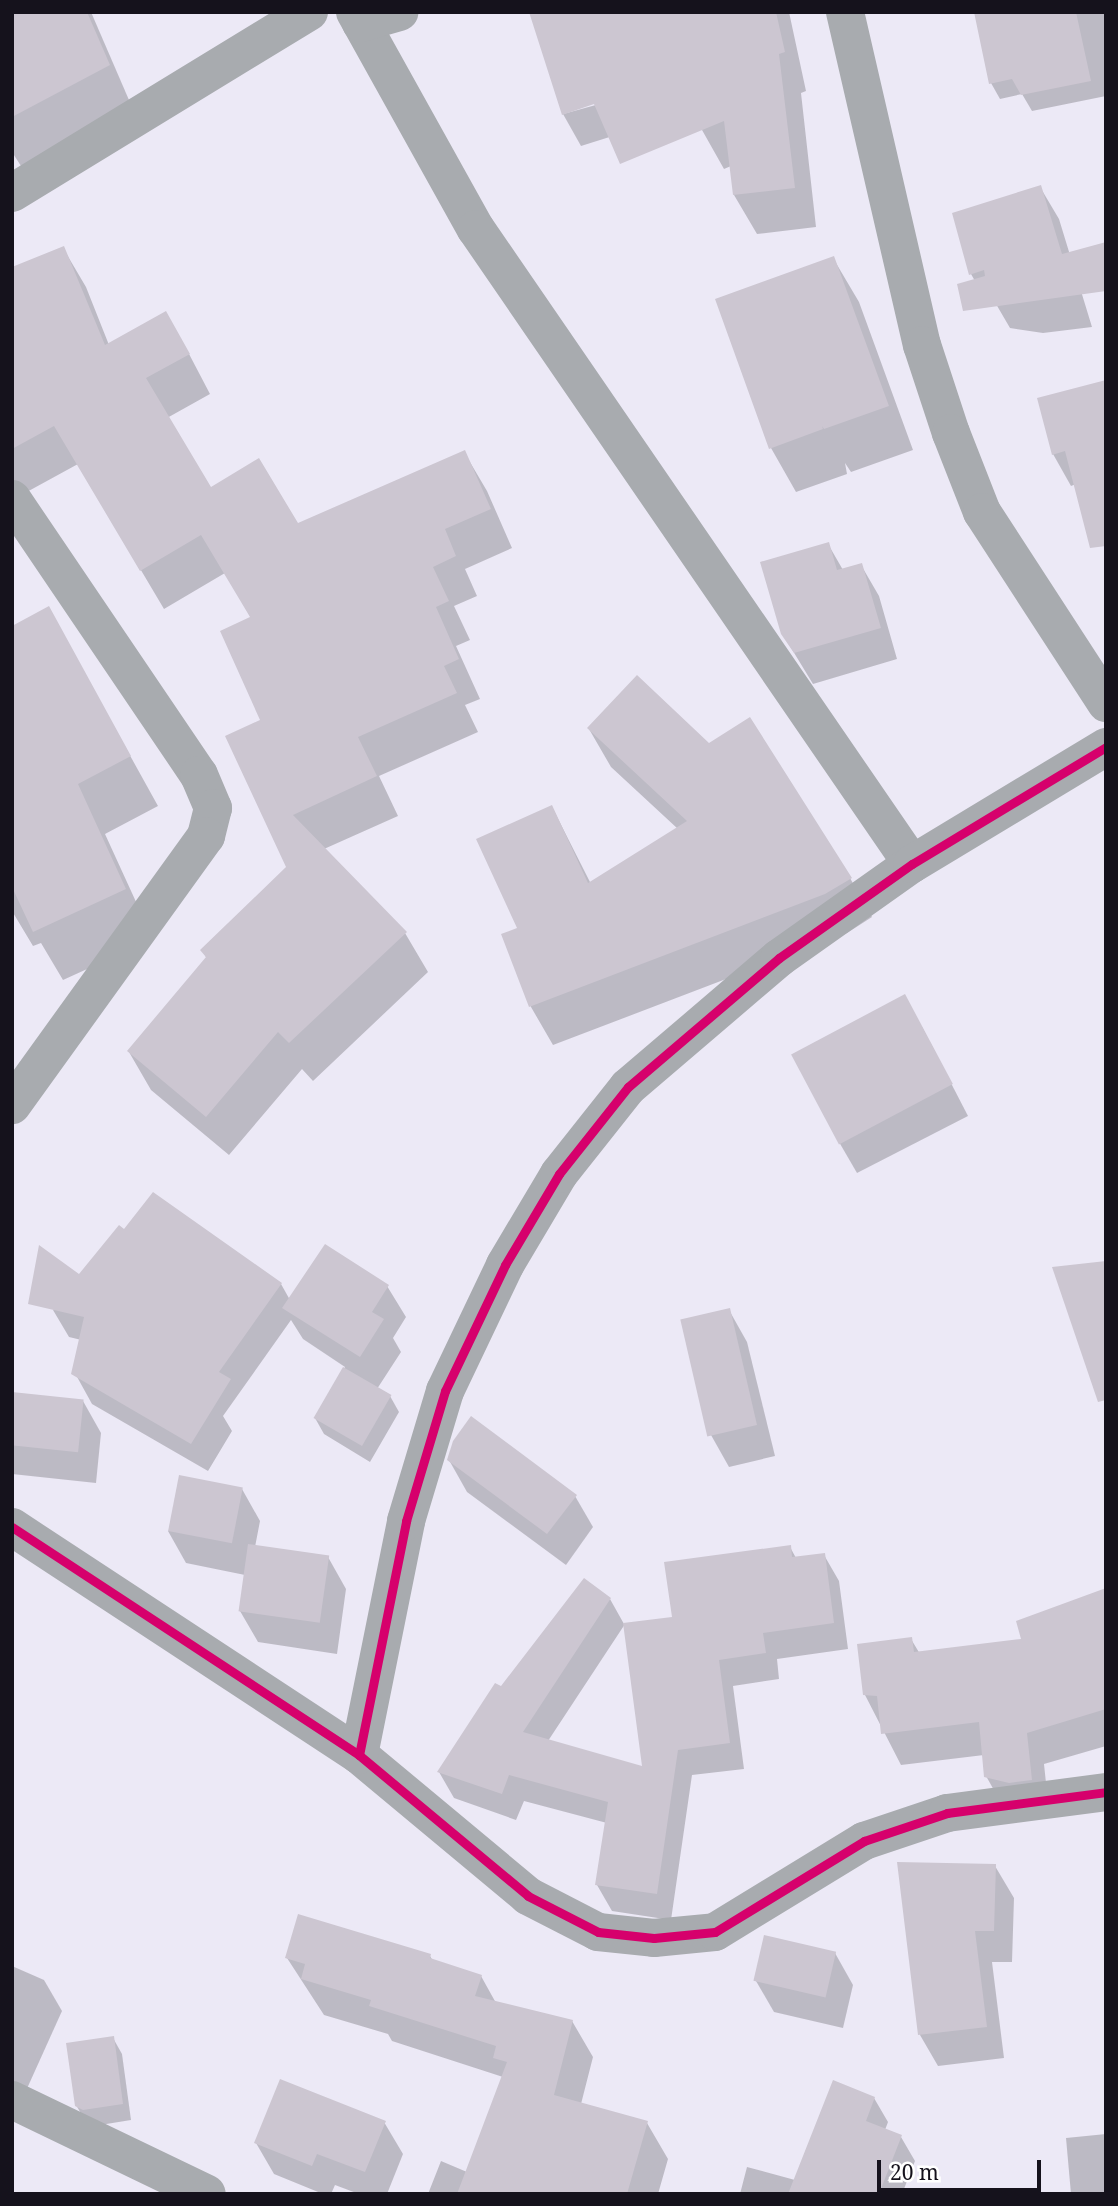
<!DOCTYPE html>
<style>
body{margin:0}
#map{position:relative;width:1118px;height:2206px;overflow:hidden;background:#ece9f6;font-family:"Noto Serif",serif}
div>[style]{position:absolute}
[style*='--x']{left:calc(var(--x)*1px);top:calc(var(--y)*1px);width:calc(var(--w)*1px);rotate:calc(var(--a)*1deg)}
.shadow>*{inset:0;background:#0003}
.building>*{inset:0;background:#ccc6d1;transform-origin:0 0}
.street>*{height:38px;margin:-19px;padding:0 19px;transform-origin:19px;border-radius:19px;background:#a8abaf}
.cycleway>*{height:9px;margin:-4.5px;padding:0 4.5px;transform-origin:4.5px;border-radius:4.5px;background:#d6006c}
span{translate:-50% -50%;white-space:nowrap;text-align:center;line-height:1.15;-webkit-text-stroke:7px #fff;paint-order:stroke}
.frame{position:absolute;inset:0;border:14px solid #15121c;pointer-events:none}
.scale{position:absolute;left:877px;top:2160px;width:164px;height:32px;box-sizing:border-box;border:4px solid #15121c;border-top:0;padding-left:9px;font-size:21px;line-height:24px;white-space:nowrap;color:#15121c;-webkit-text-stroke:5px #fff;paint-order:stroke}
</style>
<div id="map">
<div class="shadow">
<div style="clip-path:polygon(12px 12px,91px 12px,132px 107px,21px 166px,12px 152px)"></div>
<div style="clip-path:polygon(673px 12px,789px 12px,806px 91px,801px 93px,816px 227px,757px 234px,734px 195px,731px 166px,724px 169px,702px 130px)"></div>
<div style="clip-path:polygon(1036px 12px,1106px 12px,1106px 96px,1032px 111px,1022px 94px,1000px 99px,991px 83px)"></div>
<div style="clip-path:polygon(625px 97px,635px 129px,581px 146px,563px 114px)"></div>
<div style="clip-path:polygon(1040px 187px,1059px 219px,1092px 327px,1043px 333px,1010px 328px,996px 304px,989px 306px,971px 274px)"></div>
<div style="clip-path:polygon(63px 248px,86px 287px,109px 345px,188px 352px,210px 394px,167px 418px,210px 489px,297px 525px,464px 452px,487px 491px,512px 548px,465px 569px,477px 596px,454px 606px,470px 640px,456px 646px,480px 699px,465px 705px,478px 732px,379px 776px,398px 816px,324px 849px,405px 933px,428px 972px,313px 1081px,302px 1069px,229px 1155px,151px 1090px,129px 1052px,207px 959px,202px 950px,288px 868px,263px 721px,252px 619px,225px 573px,164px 609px,78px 464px,14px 499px,12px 496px,12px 269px)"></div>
<div style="clip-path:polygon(833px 258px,859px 302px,913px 450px,851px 472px,845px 463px,847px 474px,796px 492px,771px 448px)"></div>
<div style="clip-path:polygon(1106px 382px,1076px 484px,1071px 486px,1053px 454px)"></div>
<div style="clip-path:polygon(828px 544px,843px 570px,861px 565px,879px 596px,897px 659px,813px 684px,782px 633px)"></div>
<div style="clip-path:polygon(12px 628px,76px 658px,158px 806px,105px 834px,153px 939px,63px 980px,41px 943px,33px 946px,12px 911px)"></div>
<div style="clip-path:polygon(589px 729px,850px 878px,872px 917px,847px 933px,553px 1045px,531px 1007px,503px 935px,519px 929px,552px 807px,591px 884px,678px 829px,611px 767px)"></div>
<div style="clip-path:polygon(922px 1027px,968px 1116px,857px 1173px,839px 1142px)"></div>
<div style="clip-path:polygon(124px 1231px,281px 1284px,290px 1300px,387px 1286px,406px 1317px,393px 1338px,401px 1352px,377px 1389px,390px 1396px,399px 1412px,370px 1462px,324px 1434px,315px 1418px,345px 1367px,303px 1339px,291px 1320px,223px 1416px,232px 1431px,208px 1471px,92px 1404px,76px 1375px,98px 1344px,69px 1337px,53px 1310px)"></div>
<div style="clip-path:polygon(729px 1310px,747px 1342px,775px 1456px,729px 1467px,711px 1435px)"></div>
<div style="clip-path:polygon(12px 1394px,83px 1401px,101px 1433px,96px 1483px,12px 1474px)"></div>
<div style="clip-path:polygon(449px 1460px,575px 1496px,593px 1527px,566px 1565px,467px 1492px)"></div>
<div style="clip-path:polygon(242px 1489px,260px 1521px,255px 1547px,328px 1557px,346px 1589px,337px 1654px,258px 1642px,240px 1611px,245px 1575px,186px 1563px,168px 1531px)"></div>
<div style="clip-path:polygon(evenodd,790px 1547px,796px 1558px,824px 1555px,839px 1581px,848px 1649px,777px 1659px,779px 1679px,733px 1686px,744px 1769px,692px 1775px,671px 1920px,612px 1911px,597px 1885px,607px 1823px,524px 1801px,516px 1820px,454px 1798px,439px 1772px,501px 1688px,610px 1599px,624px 1624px,673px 1618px,790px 1547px,625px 1624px,644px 1768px,548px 1741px,625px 1624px)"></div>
<div style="clip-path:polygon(1106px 1591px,1106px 1746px,1044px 1764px,1049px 1811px,1004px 1808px,986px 1776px,984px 1755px,901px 1765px,865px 1695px,911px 1639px,920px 1654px,1024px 1641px)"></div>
<div style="clip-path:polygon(899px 1864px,995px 1866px,1014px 1898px,1012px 1962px,992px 1962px,1004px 2058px,938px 2066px,920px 2035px)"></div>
<div style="clip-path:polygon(835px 1953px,853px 1985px,843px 2028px,774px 2012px,756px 1981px)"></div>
<div style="clip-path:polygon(430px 1956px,433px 1961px,481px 1976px,496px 2003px,572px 2021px,593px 2057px,581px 2104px,647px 2123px,668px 2159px,658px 2194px,428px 2194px,441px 2161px,467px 2172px,503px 2077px,392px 2041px,388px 2034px,324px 2015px,287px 1958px)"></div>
<div style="clip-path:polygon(12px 1966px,44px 1980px,62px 2011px,25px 2093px,12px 2088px)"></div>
<div style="clip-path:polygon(113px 2038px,122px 2054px,131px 2120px,94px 2126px,86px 2122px,76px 2105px)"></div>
<div style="clip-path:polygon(874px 2098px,888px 2122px,885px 2130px,901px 2137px,915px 2161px,902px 2194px,740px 2194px,747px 2167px,795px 2180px)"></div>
<div style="clip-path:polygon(384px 2122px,403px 2154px,387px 2194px,359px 2194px,335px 2185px,331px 2194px,323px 2194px,274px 2174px,256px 2143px)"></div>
<div style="clip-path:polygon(1106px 2134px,1106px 2194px,1071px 2194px,1066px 2138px)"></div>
</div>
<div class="building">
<div style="clip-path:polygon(12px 12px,87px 12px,110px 65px,12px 117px)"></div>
<div style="clip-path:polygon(529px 12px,776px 12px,785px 52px,779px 54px,795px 188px,733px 195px,724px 121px,620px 164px,594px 104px,562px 115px)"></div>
<div style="clip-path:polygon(974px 12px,1076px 12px,1091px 81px,1021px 95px,1012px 79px,989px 84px)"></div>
<div style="clip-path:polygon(1041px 185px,1062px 254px,1106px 242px,1106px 291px,963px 311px,957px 284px,985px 276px,984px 270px,969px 275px,952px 213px)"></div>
<div style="clip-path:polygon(64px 246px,105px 345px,166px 311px,190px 354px,146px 378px,211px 487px,259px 458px,298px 523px,465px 450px,491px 509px,445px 529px,456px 556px,433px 567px,449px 601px,436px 607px,459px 659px,444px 666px,457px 693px,358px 737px,377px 776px,293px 815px,407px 932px,289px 1043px,278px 1032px,206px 1117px,127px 1051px,206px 957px,200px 950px,286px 867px,225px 736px,260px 720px,220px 631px,250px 617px,201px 535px,140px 571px,54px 426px,12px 449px,12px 267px)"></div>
<div style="clip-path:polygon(834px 256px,889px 406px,824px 429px,822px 426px,823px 429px,769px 449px,715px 299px)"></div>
<div style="clip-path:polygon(1106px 380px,1106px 546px,1090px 548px,1065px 451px,1052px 455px,1037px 398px)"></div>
<div style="clip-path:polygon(829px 542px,837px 570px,862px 563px,881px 628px,794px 653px,781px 634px,760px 562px)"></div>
<div style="clip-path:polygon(49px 606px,131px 756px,78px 784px,126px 889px,33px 932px,12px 887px,12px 626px)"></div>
<div style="clip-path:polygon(637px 675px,709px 743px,750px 717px,852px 878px,825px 894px,529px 1007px,501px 934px,517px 928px,476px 839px,552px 805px,588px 883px,687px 821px,587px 728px)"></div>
<div style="left:905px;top:994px;width:102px;height:129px;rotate:62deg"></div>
<div style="clip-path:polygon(153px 1192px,282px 1283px,219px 1372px,231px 1379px,191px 1444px,71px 1374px,84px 1317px,28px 1304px,39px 1245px,79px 1274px,119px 1225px,124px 1229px)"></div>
<div style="clip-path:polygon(325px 1244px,389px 1285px,372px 1312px,384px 1319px,360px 1357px,282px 1308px)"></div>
<div style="clip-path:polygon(1106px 1261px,1106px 1400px,1098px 1402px,1052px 1267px)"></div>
<div style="left:730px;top:1308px;width:120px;height:51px;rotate:77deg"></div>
<div style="left:343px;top:1367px;width:56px;height:59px;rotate:30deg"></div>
<div style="left:12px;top:1392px;width:72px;height:53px;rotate:6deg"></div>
<div style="clip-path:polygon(471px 1416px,577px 1495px,547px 1534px,447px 1460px,453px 1441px)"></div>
<div style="left:179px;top:1475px;width:65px;height:57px;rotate:11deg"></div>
<div style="left:248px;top:1544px;width:82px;height:68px;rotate:8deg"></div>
<div style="clip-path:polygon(791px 1545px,792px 1557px,825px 1553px,834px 1623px,763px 1633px,766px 1653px,719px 1660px,730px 1743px,678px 1750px,657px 1894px,595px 1885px,608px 1802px,509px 1775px,502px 1794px,437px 1772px,495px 1683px,501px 1686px,584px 1578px,611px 1598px,523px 1732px,642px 1766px,623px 1623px,672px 1617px,664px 1562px)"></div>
<div style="clip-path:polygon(1106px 1588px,1106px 1709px,1027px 1733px,1032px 1780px,1009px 1783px,984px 1777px,979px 1722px,881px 1734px,877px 1696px,863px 1695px,857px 1644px,912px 1637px,914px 1652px,1021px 1639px,1016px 1621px)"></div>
<div style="clip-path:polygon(897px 1862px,996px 1864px,994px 1931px,975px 1931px,987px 2027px,918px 2035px)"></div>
<div style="clip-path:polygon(298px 1914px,431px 1954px,430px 1958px,482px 1975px,475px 1996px,573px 2020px,554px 2095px,648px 2121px,627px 2194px,457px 2194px,507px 2062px,493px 2058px,496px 2046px,369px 2006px,371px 2000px,301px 1979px,305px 1964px,285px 1958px)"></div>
<div style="left:764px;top:1935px;width:74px;height:47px;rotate:13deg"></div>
<div style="clip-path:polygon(114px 2036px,123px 2104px,83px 2110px,75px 2106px,66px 2043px)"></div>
<div style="clip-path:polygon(280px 2079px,386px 2121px,365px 2172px,317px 2154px,312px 2166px,254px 2143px)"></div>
<div style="clip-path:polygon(833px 2080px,875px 2097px,866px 2121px,902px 2135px,879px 2194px,788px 2194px)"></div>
</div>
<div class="street">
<div style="--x:355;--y:12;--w:248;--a:60.9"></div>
<div style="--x:476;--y:229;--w:770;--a:55.53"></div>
<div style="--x:845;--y:12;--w:342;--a:77"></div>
<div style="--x:922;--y:345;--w:93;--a:71.8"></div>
<div style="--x:951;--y:433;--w:85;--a:68.6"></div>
<div style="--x:982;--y:512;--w:228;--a:57"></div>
<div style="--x:361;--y:23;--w:40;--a:-16"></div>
<div style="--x:12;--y:193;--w:348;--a:-31.4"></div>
<div style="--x:12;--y:499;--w:333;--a:55.9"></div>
<div style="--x:199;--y:775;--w:36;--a:67"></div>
<div style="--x:213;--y:808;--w:29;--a:104"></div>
<div style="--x:206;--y:836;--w:332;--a:125.8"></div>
<div style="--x:12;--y:1527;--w:415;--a:33.3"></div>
<div style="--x:359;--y:1755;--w:220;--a:39.8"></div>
<div style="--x:528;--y:1896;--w:79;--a:27.2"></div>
<div style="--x:598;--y:1932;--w:56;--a:6.1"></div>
<div style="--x:654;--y:1938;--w:61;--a:-5.6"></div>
<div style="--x:715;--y:1932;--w:175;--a:-31.4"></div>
<div style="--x:864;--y:1841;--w:88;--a:-18.6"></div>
<div style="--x:947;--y:1813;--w:160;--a:-7.5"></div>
<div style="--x:359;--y:1755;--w:239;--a:-78.6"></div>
<div style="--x:406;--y:1521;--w:136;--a:-73.3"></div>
<div style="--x:445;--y:1391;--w:140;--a:-64.5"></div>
<div style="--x:505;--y:1265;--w:106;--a:-59.3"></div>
<div style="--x:559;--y:1174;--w:111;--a:-51.6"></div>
<div style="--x:628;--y:1087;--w:199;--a:-40.5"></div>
<div style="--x:779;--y:958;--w:163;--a:-35.3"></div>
<div style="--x:912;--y:864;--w:227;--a:-31.1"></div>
<div style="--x:12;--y:2100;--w:216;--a:25.7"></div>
</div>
<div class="cycleway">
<div style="--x:12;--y:1527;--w:415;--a:33.3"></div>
<div style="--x:359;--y:1755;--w:220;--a:39.8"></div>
<div style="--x:528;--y:1896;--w:79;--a:27.2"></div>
<div style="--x:598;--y:1932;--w:56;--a:6.1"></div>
<div style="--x:654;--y:1938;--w:61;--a:-5.6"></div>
<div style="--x:715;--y:1932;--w:175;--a:-31.4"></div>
<div style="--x:864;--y:1841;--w:88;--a:-18.6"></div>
<div style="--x:947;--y:1813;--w:160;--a:-7.5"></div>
<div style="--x:359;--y:1755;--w:239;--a:-78.6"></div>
<div style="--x:406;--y:1521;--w:136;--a:-73.3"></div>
<div style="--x:445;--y:1391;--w:140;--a:-64.5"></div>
<div style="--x:505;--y:1265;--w:106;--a:-59.3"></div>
<div style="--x:559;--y:1174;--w:111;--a:-51.6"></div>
<div style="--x:628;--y:1087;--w:199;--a:-40.5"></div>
<div style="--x:779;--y:958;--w:163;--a:-35.3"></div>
<div style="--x:912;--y:864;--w:227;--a:-31.1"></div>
</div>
<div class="frame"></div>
<div class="scale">20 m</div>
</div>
